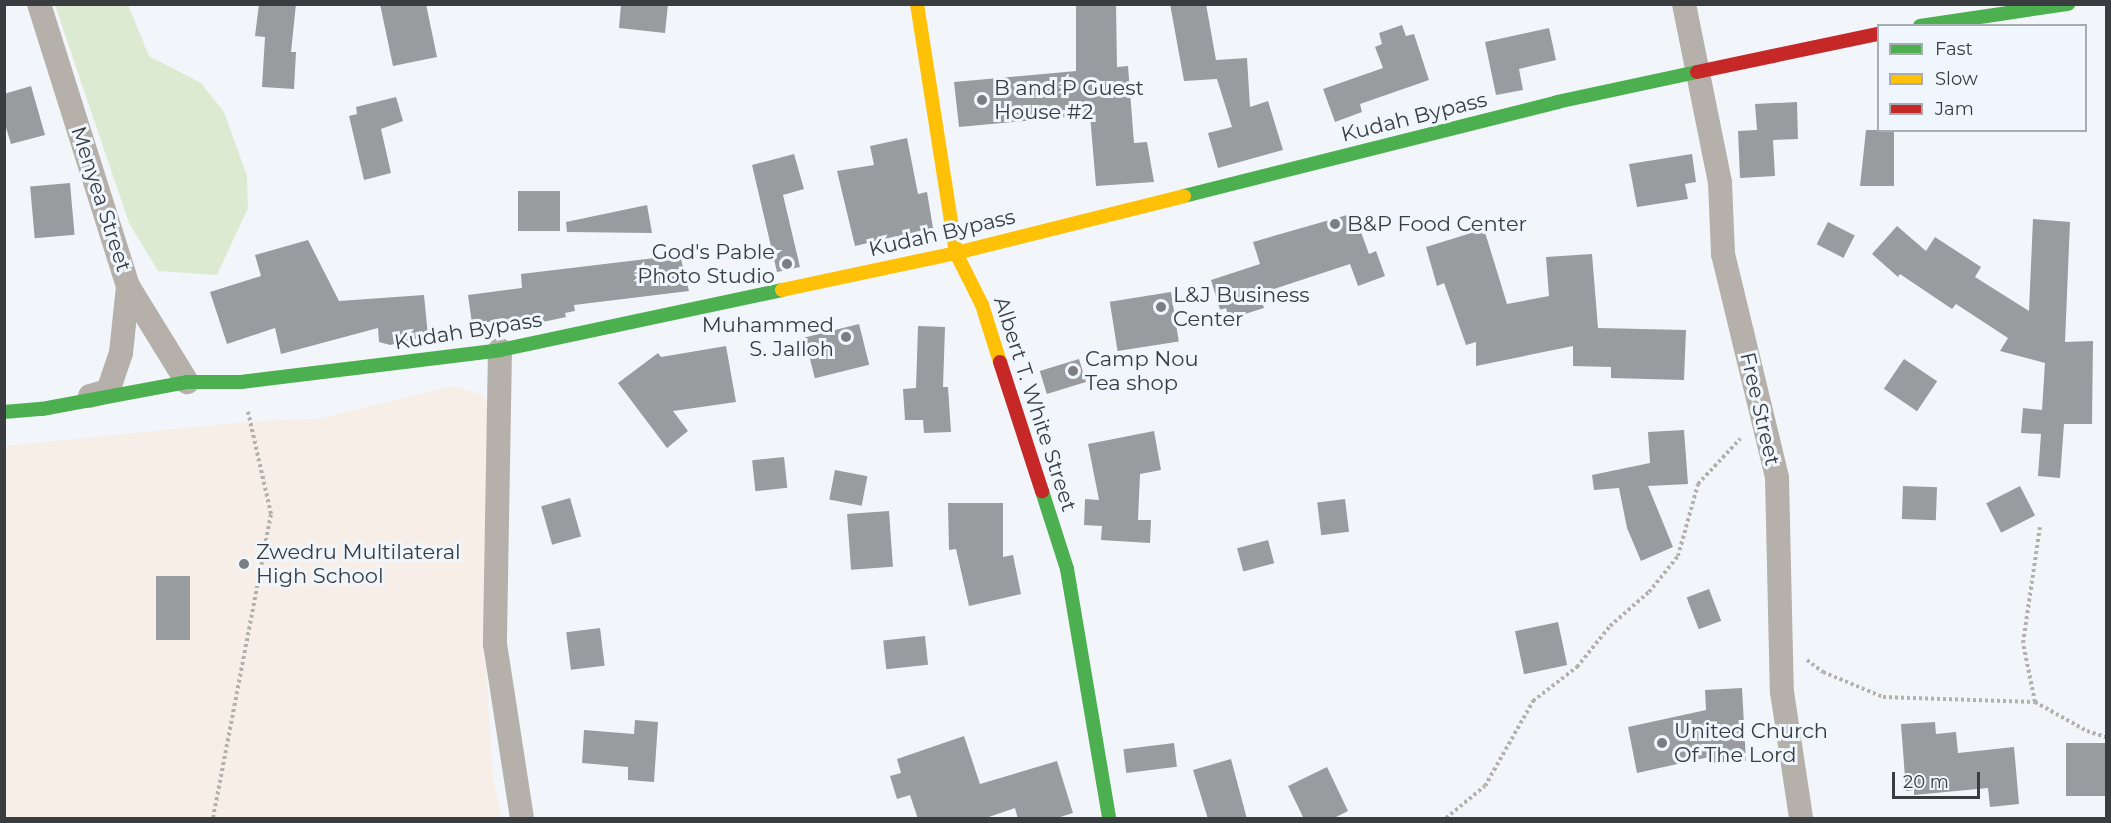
<!DOCTYPE html>
<style>
body{margin:0}
#map{position:relative;width:2111px;height:823px;overflow:hidden;background:#f2f6fa;font-family:Montserrat,sans-serif}
div>[style]{position:absolute}
[style*='--x']{left:calc(var(--x)*1px);top:calc(var(--y)*1px);width:calc(var(--w)*1px);rotate:calc(var(--a)*1deg)}
.education>*{inset:0;background:#f6eee7}
.green>*{inset:0;background:#dbead1}
.building>*{inset:0;background:#999c9f;transform-origin:0 0}
.path>*{height:4px;margin-top:-2px;transform-origin:0;background:repeating-linear-gradient(90deg,#b4b1ad 0 3px,transparent 0 6px)}
.street>*{height:24px;margin:-12px;padding:0 12px;transform-origin:12px;border-radius:12px;background:#b5b0a9}
.fast>*{height:14px;margin:-7px;padding:0 7px;transform-origin:7px;border-radius:7px;background:#4caf50}
.slow>*{height:14px;margin:-7px;padding:0 7px;transform-origin:7px;border-radius:7px;background:#ffc107}
.jam>*{height:14px;margin:-7px;padding:0 7px;transform-origin:7px;border-radius:7px;background:#c62828}
.dots>*{width:16px;height:16px;translate:-50% -50%;box-sizing:border-box;border:3px solid #eff6fd;border-radius:50%}
span{translate:-50% -50%;white-space:nowrap;text-align:center;line-height:1.15;-webkit-text-stroke:6px #eff6fd;paint-order:stroke}
.poi-label{font-size:21px;color:#3a3d40}
.left{translate:0 -50%;text-align:left}
.right{translate:-100% -50%;text-align:right}
.street-label{font-size:21px;color:#3a3d40}
.frame{position:absolute;inset:0;border:6px solid #3a3d40;pointer-events:none}
.legend{position:absolute;left:1877px;top:24px;width:210px;height:108px;box-sizing:border-box;background:#eff6fd;border:2px solid #a7acb1;margin:0;padding:8px 10px;list-style:none;font-size:18px;color:#3a3d40}
.legend li{display:flex;align-items:center;gap:12px;height:30px}
.legend b{width:30px;border:2px solid #a7acb1}
.scale{position:absolute;left:1892px;top:772px;width:88px;height:27px;box-sizing:border-box;border:3px solid #3a3d40;border-top:0;padding-left:8px;font-size:18px;line-height:21px;white-space:nowrap;color:#3a3d40;-webkit-text-stroke:4px #eff6fd;paint-order:stroke}
</style>
<div id="map">
<div class="education">
<div style="clip-path:polygon(453px 386px,482px 395px,493px 411px,483px 626px,493px 779px,502px 818px,5px 818px,5px 446px,256px 421px,316px 419px)"></div>
</div>
<div class="green">
<div style="clip-path:polygon(55px 5px,128px 5px,149px 56px,201px 83px,224px 112px,247px 176px,248px 208px,217px 275px,158px 271px,129px 223px)"></div>
</div>
<div class="building">
<div style="clip-path:polygon(259px 4px,296px 4px,291px 52px,296px 52px,294px 89px,262px 87px,265px 37px,255px 36px)"></div>
<div style="clip-path:polygon(380px 4px,426px 4px,437px 57px,393px 66px)"></div>
<div style="clip-path:polygon(621px 4px,668px 4px,665px 33px,619px 28px)"></div>
<div style="clip-path:polygon(1076px 4px,1116px 4px,1117px 67px,1128px 66px,1134px 143px,1147px 142px,1154px 182px,1096px 186px,1090px 115px,959px 127px,954px 82px,1076px 71px)"></div>
<div style="clip-path:polygon(1170px 4px,1206px 4px,1216px 60px,1247px 58px,1250px 107px,1268px 101px,1283px 150px,1218px 168px,1208px 133px,1232px 127px,1217px 79px,1184px 81px)"></div>
<div style="clip-path:polygon(1402px 25px,1406px 36px,1414px 34px,1429px 80px,1360px 104px,1362px 112px,1335px 122px,1323px 89px,1383px 68px,1375px 47px,1382px 44px,1379px 33px)"></div>
<div style="clip-path:polygon(1549px 28px,1556px 60px,1519px 69px,1523px 90px,1496px 95px,1485px 42px)"></div>
<div style="clip-path:polygon(31px 86px,45px 135px,11px 144px,4px 121px,4px 94px)"></div>
<div style="clip-path:polygon(396px 97px,403px 121px,381px 129px,391px 173px,364px 180px,349px 116px,357px 114px,356px 107px)"></div>
<div style="clip-path:polygon(1797px 102px,1798px 139px,1773px 140px,1775px 176px,1740px 178px,1738px 131px,1757px 130px,1755px 104px)"></div>
<div style="clip-path:polygon(1866px 130px,1894px 130px,1894px 186px,1860px 186px)"></div>
<div style="clip-path:polygon(907px 138px,918px 194px,927px 192px,933px 228px,855px 246px,837px 171px,874px 165px,870px 146px)"></div>
<div style="clip-path:polygon(794px 154px,804px 189px,783px 195px,800px 267px,777px 272px,752px 165px)"></div>
<div style="clip-path:polygon(1692px 154px,1696px 182px,1685px 184px,1688px 199px,1637px 207px,1629px 164px)"></div>
<div style="left:70px;top:183px;width:52px;height:40px;rotate:85deg"></div>
<div style="left:518px;top:191px;width:42px;height:40px"></div>
<div style="clip-path:polygon(647px 205px,652px 233px,567px 232px,566px 222px)"></div>
<div style="clip-path:polygon(1354px 213px,1369px 254px,1376px 251px,1385px 276px,1358px 286px,1350px 264px,1259px 294px,1264px 308px,1229px 319px,1226px 308px,1220px 310px,1211px 280px,1260px 264px,1253px 242px)"></div>
<div style="clip-path:polygon(2033px 219px,2070px 222px,2065px 342px,2093px 341px,2092px 424px,2064px 424px,2060px 478px,2038px 476px,2041px 434px,2021px 433px,2023px 408px,2042px 410px,2045px 363px,2000px 351px,2008px 338px,1956px 304px,1952px 309px,1900px 274px,1898px 277px,1872px 254px,1897px 226px,1926px 251px,1935px 237px,1981px 267px,1975px 277px,2029px 311px)"></div>
<div style="left:1828px;top:222px;width:30px;height:25px;rotate:27deg"></div>
<div style="clip-path:polygon(1484px 229px,1507px 304px,1549px 296px,1546px 257px,1592px 254px,1598px 328px,1686px 330px,1684px 380px,1611px 378px,1611px 367px,1573px 366px,1573px 346px,1476px 366px,1476px 342px,1466px 345px,1444px 283px,1437px 286px,1426px 247px)"></div>
<div style="clip-path:polygon(308px 240px,339px 301px,424px 295px,428px 336px,390px 345px,379px 342px,378px 328px,281px 354px,275px 328px,227px 344px,210px 292px,261px 276px,255px 255px)"></div>
<div style="clip-path:polygon(680px 255px,689px 291px,574px 305px,575px 311px,565px 313px,566px 317px,524px 326px,524px 322px,504px 325px,504px 320px,472px 324px,468px 295px,522px 288px,521px 274px)"></div>
<div style="left:1171px;top:292px;width:50px;height:62px;rotate:81deg"></div>
<div style="left:859px;top:324px;width:42px;height:56px;rotate:76deg"></div>
<div style="clip-path:polygon(918px 326px,945px 327px,943px 387px,948px 387px,951px 432px,924px 433px,923px 420px,905px 420px,903px 389px,916px 388px)"></div>
<div style="clip-path:polygon(726px 346px,736px 402px,673px 411px,688px 431px,667px 448px,618px 383px,658px 353px,661px 357px)"></div>
<div style="left:1079px;top:359px;width:24px;height:41px;rotate:73deg"></div>
<div style="left:1904px;top:359px;width:40px;height:36px;rotate:34deg"></div>
<div style="clip-path:polygon(1684px 430px,1688px 484px,1648px 486px,1673px 547px,1641px 561px,1627px 528px,1619px 488px,1594px 490px,1592px 475px,1650px 463px,1648px 432px)"></div>
<div style="clip-path:polygon(1154px 431px,1161px 470px,1140px 474px,1138px 520px,1151px 520px,1150px 543px,1101px 540px,1102px 526px,1084px 525px,1085px 499px,1099px 500px,1088px 444px)"></div>
<div style="left:784px;top:457px;width:31px;height:32px;rotate:84deg"></div>
<div style="left:835px;top:470px;width:33px;height:30px;rotate:11deg"></div>
<div style="left:1903px;top:486px;width:34px;height:33px;rotate:2deg"></div>
<div style="left:2020px;top:486px;width:33px;height:38px;rotate:63deg"></div>
<div style="left:570px;top:498px;width:40px;height:30px;rotate:74deg"></div>
<div style="left:1345px;top:499px;width:33px;height:28px;rotate:83deg"></div>
<div style="clip-path:polygon(948px 503px,1003px 503px,1003px 557px,1013px 555px,1021px 594px,969px 606px,956px 549px,949px 550px)"></div>
<div style="left:889px;top:511px;width:56px;height:42px;rotate:86deg"></div>
<div style="left:1268px;top:540px;width:24px;height:32px;rotate:75deg"></div>
<div style="left:190px;top:576px;width:64px;height:34px;rotate:90deg"></div>
<div style="left:1709px;top:589px;width:34px;height:24px;rotate:69deg"></div>
<div style="left:1558px;top:622px;width:44px;height:44px;rotate:78deg"></div>
<div style="left:600px;top:628px;width:38px;height:34px;rotate:83deg"></div>
<div style="left:925px;top:636px;width:29px;height:42px;rotate:84deg"></div>
<div style="clip-path:polygon(1742px 688px,1746px 761px,1709px 763px,1709px 757px,1637px 773px,1628px 727px,1706px 710px,1705px 690px)"></div>
<div style="clip-path:polygon(635px 720px,658px 722px,654px 782px,628px 780px,628px 767px,582px 763px,584px 730px,634px 734px)"></div>
<div style="clip-path:polygon(1935px 722px,1936px 734px,1956px 732px,1958px 753px,2014px 747px,2019px 804px,1990px 807px,1988px 788px,1914px 795px,1914px 790px,1906px 791px,1901px 724px)"></div>
<div style="clip-path:polygon(964px 736px,980px 784px,1057px 761px,1073px 813px,1054px 819px,1018px 819px,1015px 808px,983px 819px,918px 819px,910px 795px,897px 799px,890px 776px,901px 773px,897px 759px)"></div>
<div style="left:1174px;top:743px;width:24px;height:51px;rotate:83deg"></div>
<div style="left:2106px;top:743px;width:53px;height:40px;rotate:90deg"></div>
<div style="clip-path:polygon(1231px 759px,1247px 819px,1208px 819px,1193px 770px)"></div>
<div style="clip-path:polygon(1327px 767px,1348px 811px,1332px 819px,1304px 819px,1288px 786px)"></div>
</div>
<div class="path">
<div style="--x:1807;--y:660;--w:20;--a:37"></div>
<div style="--x:1823;--y:672;--w:65;--a:22.6"></div>
<div style="--x:1883;--y:697;--w:152;--a:1.9"></div>
<div style="--x:2035;--y:702;--w:60;--a:29.1"></div>
<div style="--x:2087;--y:731;--w:20;--a:18"></div>
<div style="--x:2035;--y:702;--w:60;--a:-101.5"></div>
<div style="--x:2023;--y:643;--w:117;--a:-81.7"></div>
<div style="--x:213;--y:818;--w:309;--a:-79.2"></div>
<div style="--x:271;--y:514;--w:105;--a:-102.7"></div>
<div style="--x:1446;--y:818;--w:50;--a:-39.4"></div>
<div style="--x:1485;--y:786;--w:98;--a:-60.5"></div>
<div style="--x:1533;--y:701;--w:56;--a:-37.7"></div>
<div style="--x:1577;--y:667;--w:53;--a:-51.2"></div>
<div style="--x:1610;--y:626;--w:52;--a:-41.1"></div>
<div style="--x:1649;--y:592;--w:46;--a:-51.1"></div>
<div style="--x:1678;--y:556;--w:75;--a:-74.5"></div>
<div style="--x:1698;--y:484;--w:62;--a:-47"></div>
</div>
<div class="street">
<div style="--x:39;--y:4;--w:296;--a:72.5"></div>
<div style="--x:128;--y:286;--w:113;--a:58.4"></div>
<div style="--x:1684;--y:4;--w:182;--a:78.6"></div>
<div style="--x:1720;--y:182;--w:72;--a:87.6"></div>
<div style="--x:1723;--y:254;--w:230;--a:76.4"></div>
<div style="--x:1777;--y:478;--w:214;--a:88.7"></div>
<div style="--x:1782;--y:692;--w:127;--a:81.4"></div>
<div style="--x:500;--y:350;--w:294;--a:91"></div>
<div style="--x:495;--y:644;--w:176;--a:81.2"></div>
<div style="--x:90;--y:396;--w:19;--a:-16"></div>
<div style="--x:108;--y:391;--w:40;--a:-71.1"></div>
<div style="--x:121;--y:353;--w:67;--a:-84"></div>
</div>
<div class="fast">
<div style="--x:1920;--y:26;--w:150;--a:-8.5"></div>
<div style="--x:1184;--y:196;--w:385;--a:-14.1"></div>
<div style="--x:1557;--y:102;--w:143;--a:-12.1"></div>
<div style="--x:4;--y:412;--w:38;--a:-5"></div>
<div style="--x:42;--y:409;--w:147;--a:-10.5"></div>
<div style="--x:187;--y:382;--w:54;--a:0"></div>
<div style="--x:241;--y:382;--w:261;--a:-7"></div>
<div style="--x:500;--y:350;--w:288;--a:-12"></div>
<div style="--x:1042;--y:491;--w:82;--a:72.2"></div>
<div style="--x:1067;--y:569;--w:253;--a:80.4"></div>
</div>
<div class="slow">
<div style="--x:917;--y:4;--w:252;--a:81.1"></div>
<div style="--x:956;--y:253;--w:58;--a:63.4"></div>
<div style="--x:982;--y:305;--w:60;--a:72.5"></div>
<div style="--x:782;--y:290;--w:178;--a:-12"></div>
<div style="--x:956;--y:253;--w:235;--a:-14"></div>
</div>
<div class="jam">
<div style="--x:1697;--y:72;--w:185;--a:-11.9"></div>
<div style="--x:1000;--y:362;--w:136;--a:72"></div>
</div>
<div class="dots">
<div style="left:982px;top:100px;background:#7a7e81"></div>
<div style="left:1335px;top:224px;background:#7a7e81"></div>
<div style="left:787px;top:264px;background:#7a7e81"></div>
<div style="left:1161px;top:307px;background:#7a7e81"></div>
<div style="left:846px;top:337px;background:#7a7e81"></div>
<div style="left:1073px;top:371px;background:#7a7e81"></div>
<div style="left:244px;top:564px;background:#7a7e81"></div>
<div style="left:1662px;top:743px;background:#7a7e81"></div>
</div>
<div class="poi-label">
<span class="left" style="left:994px;top:100px">B and P Guest<br>House #2</span>
<span class="left" style="left:1347px;top:224px">B&amp;P Food Center</span>
<span class="right" style="left:775px;top:264px">God's Pable<br>Photo Studio</span>
<span class="left" style="left:1173px;top:307px">L&amp;J Business<br>Center</span>
<span class="right" style="left:834px;top:337px">Muhammed<br>S. Jalloh</span>
<span class="left" style="left:1085px;top:371px">Camp Nou<br>Tea shop</span>
<span class="left" style="left:256px;top:564px">Zwedru Multilateral<br>High School</span>
<span class="left" style="left:1674px;top:743px">United Church<br>Of The Lord</span>
</div>
<div class="street-label">
<span style="left:1414px;top:117px;rotate:-14deg">Kudah Bypass</span>
<span style="left:101px;top:199px;rotate:72deg">Menyea Street</span>
<span style="left:942px;top:233px;rotate:-13deg">Kudah Bypass</span>
<span style="left:468px;top:331px;rotate:-9deg">Kudah Bypass</span>
<span style="left:1035px;top:404px;rotate:72deg">Albert T. White Street</span>
<span style="left:1760px;top:409px;rotate:77deg">Free Street</span>
</div>
<div class="frame"></div>
<ul class="legend">
<li><b style="height:8px;background:#4caf50"></b>Fast</li>
<li><b style="height:8px;background:#ffc107"></b>Slow</li>
<li><b style="height:8px;background:#c62828"></b>Jam</li>
</ul>
<div class="scale">20 m</div>
</div>
